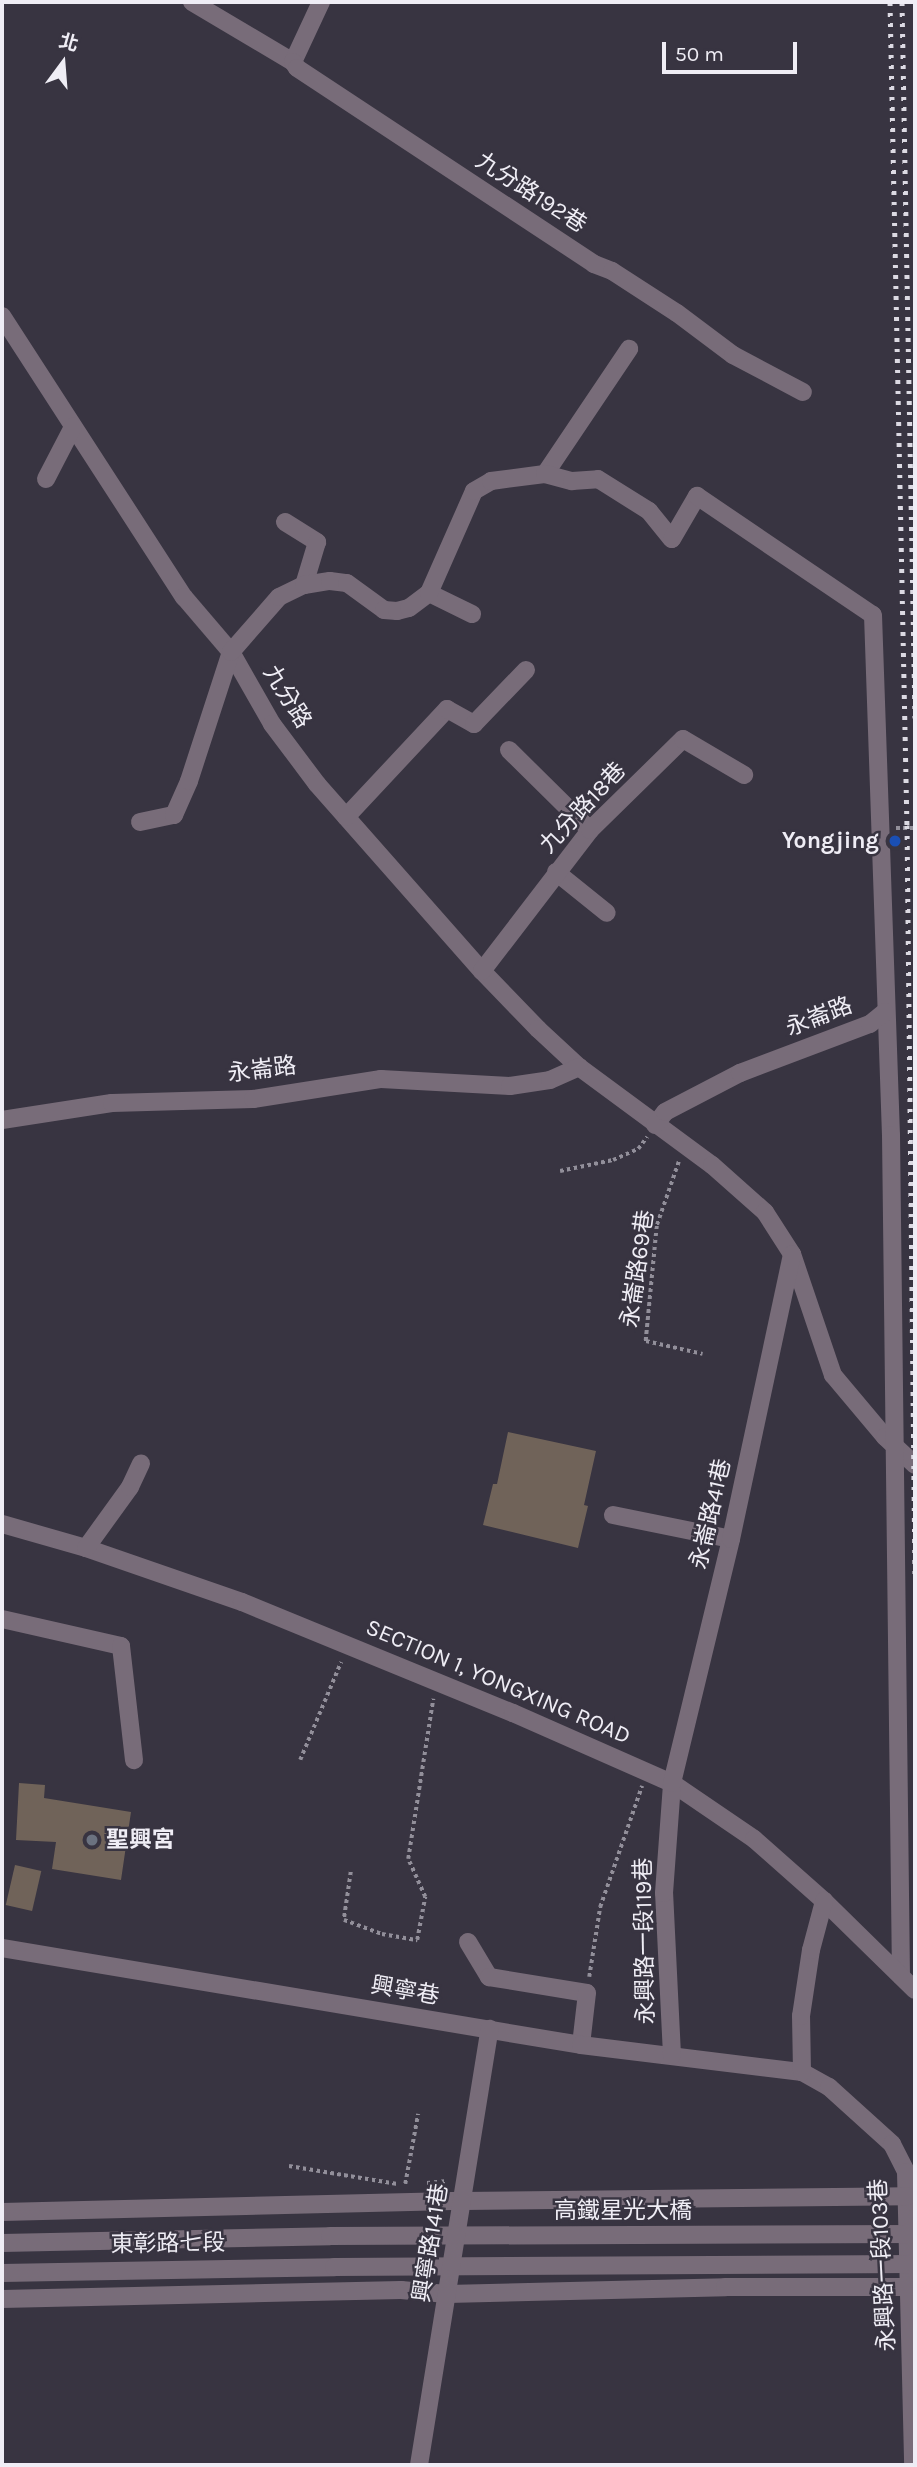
<!DOCTYPE html>
<meta charset="utf-8">
<style>
body{margin:0}
#map{position:relative;width:917px;height:2467px;overflow:hidden;background:#383441;font-family:Karla,"Noto Sans TC",sans-serif}
div>[style]{position:absolute}
[style*='--x']{left:calc(var(--x)*1px);top:calc(var(--y)*1px);width:calc(var(--w)*1px);rotate:calc(var(--a)*1deg)}
.building>*{inset:0;background:#706359;transform-origin:0 0}
.path>*{height:3.5px;margin-top:-1.75px;transform-origin:0;background:repeating-linear-gradient(90deg,#928f9a 0 3.5px,transparent 0 7px)}
.minor>*{height:18px;margin:-9px;padding:0 9px;transform-origin:9px;border-radius:9px;background:#786c79}
.rail>*{height:5px;margin-top:-2.5px;transform-origin:0;background:repeating-linear-gradient(90deg,#dcdae3 0 3.5px,transparent 0 10.5px)}
.dots>*{width:19px;height:19px;translate:-50% -50%;box-sizing:border-box;border:4px solid #383441;border-radius:50%}
span{translate:-50% -50%;white-space:nowrap;text-align:center;line-height:1.15;-webkit-text-stroke:5px #383441;paint-order:stroke}
.street-label{font-size:23px;color:#efedf5}
.poi-label{font-size:23px;color:#efedf5;font-weight:700}
.right{translate:-100% -50%;text-align:right}
.left{translate:0 -50%;text-align:left}
.frame{position:absolute;inset:0;border:4px solid #efedf5;pointer-events:none}
.north{position:absolute;left:28px;top:28px;width:70px;height:70px;-webkit-text-stroke:5px #383441;paint-order:stroke;rotate:16deg;font-size:19px;font-weight:700;line-height:28px;text-align:center;color:#efedf5}
.north::after{content:'';display:block;margin:auto;width:24px;height:32px;background:#efedf5;clip-path:polygon(50% 0,100% 100%,50% 72%,0 100%)}
.scale{position:absolute;left:662px;top:42px;width:135px;height:32px;box-sizing:border-box;border:4px solid #efedf5;border-top:0;padding-left:9px;font-size:21px;line-height:24px;white-space:nowrap;color:#efedf5;-webkit-text-stroke:5px #383441;paint-order:stroke}
</style>
<div id="map">
<div class="building">
<div style="clip-path:polygon(508px 1432px,596px 1451px,584px 1505px,588px 1506px,578px 1548px,483px 1525px,493px 1484px,497px 1484px)"></div>
<div style="clip-path:polygon(19px 1783px,45px 1785px,44px 1798px,131px 1812px,121px 1880px,52px 1869px,56px 1842px,16px 1840px)"></div>
<div style="left:15px;top:1865px;width:27px;height:41px;rotate:13deg"></div>
</div>
<div class="path">
<div style="--x:896;--y:828;--w:19;--a:0"></div>
<div style="--x:679;--y:1162;--w:68;--a:109"></div>
<div style="--x:657;--y:1226;--w:116;--a:95.5"></div>
<div style="--x:646;--y:1341;--w:58;--a:12.8"></div>
<div style="--x:560;--y:1171;--w:54;--a:-11.7"></div>
<div style="--x:613;--y:1160;--w:27;--a:-24"></div>
<div style="--x:638;--y:1149;--w:15;--a:-53"></div>
<div style="--x:300;--y:1760;--w:106;--a:-67.3"></div>
<div style="--x:351;--y:1872;--w:49;--a:98.3"></div>
<div style="--x:344;--y:1920;--w:40;--a:20.2"></div>
<div style="--x:382;--y:1934;--w:36;--a:10"></div>
<div style="--x:417;--y:1940;--w:44;--a:-79.5"></div>
<div style="--x:425;--y:1897;--w:42;--a:-114.1"></div>
<div style="--x:408;--y:1859;--w:162;--a:-81.1"></div>
<div style="--x:589;--y:1977;--w:71;--a:-81.1"></div>
<div style="--x:600;--y:1907;--w:128;--a:-70.9"></div>
<div style="--x:289;--y:2166;--w:110;--a:9.4"></div>
<div style="--x:427;--y:2183;--w:20;--a:-6"></div>
<div style="--x:405;--y:2184;--w:71;--a:-79.5"></div>
</div>
<div class="minor">
<div style="--x:192;--y:2;--w:117;--a:30.7"></div>
<div style="--x:321;--y:2;--w:66;--a:115"></div>
<div style="--x:293;--y:62;--w:7;--a:56"></div>
<div style="--x:297;--y:68;--w:356;--a:33.4"></div>
<div style="--x:594;--y:264;--w:19;--a:21"></div>
<div style="--x:612;--y:271;--w:77;--a:32.9"></div>
<div style="--x:677;--y:313;--w:70;--a:36.9"></div>
<div style="--x:733;--y:355;--w:79;--a:27.9"></div>
<div style="--x:2;--y:316;--w:335;--a:57.1"></div>
<div style="--x:184;--y:597;--w:72;--a:49.5"></div>
<div style="--x:231;--y:652;--w:83;--a:60.3"></div>
<div style="--x:272;--y:724;--w:75;--a:53.1"></div>
<div style="--x:317;--y:784;--w:249;--a:48.6"></div>
<div style="--x:482;--y:971;--w:81;--a:46"></div>
<div style="--x:538;--y:1029;--w:56;--a:42.8"></div>
<div style="--x:579;--y:1067;--w:165;--a:36.4"></div>
<div style="--x:712;--y:1165;--w:71;--a:41.6"></div>
<div style="--x:765;--y:1212;--w:50;--a:57.3"></div>
<div style="--x:792;--y:1254;--w:128;--a:71.3"></div>
<div style="--x:833;--y:1375;--w:81;--a:50"></div>
<div style="--x:885;--y:1437;--w:41;--a:43"></div>
<div style="--x:545;--y:474;--w:151;--a:-56.1"></div>
<div style="--x:46;--y:479;--w:59;--a:-62.6"></div>
<div style="--x:285;--y:522;--w:38;--a:32"></div>
<div style="--x:317;--y:542;--w:45;--a:106.8"></div>
<div style="--x:429;--y:593;--w:48;--a:26"></div>
<div style="--x:509;--y:750;--w:114;--a:44.6"></div>
<div style="--x:346;--y:817;--w:148;--a:-46.9"></div>
<div style="--x:447;--y:709;--w:31;--a:29"></div>
<div style="--x:474;--y:724;--w:75;--a:-46.1"></div>
<div style="--x:140;--y:822;--w:35;--a:-12"></div>
<div style="--x:174;--y:815;--w:37;--a:-66"></div>
<div style="--x:189;--y:781;--w:136;--a:-72"></div>
<div style="--x:231;--y:652;--w:73;--a:-48.9"></div>
<div style="--x:279;--y:597;--w:28;--a:-26"></div>
<div style="--x:304;--y:585;--w:26;--a:-9"></div>
<div style="--x:330;--y:581;--w:17;--a:7"></div>
<div style="--x:347;--y:583;--w:46;--a:36.1"></div>
<div style="--x:384;--y:610;--w:13;--a:4"></div>
<div style="--x:397;--y:611;--w:12;--a:-14"></div>
<div style="--x:409;--y:608;--w:25;--a:-37"></div>
<div style="--x:429;--y:593;--w:111;--a:-66.2"></div>
<div style="--x:474;--y:491;--w:20;--a:-30"></div>
<div style="--x:491;--y:481;--w:54;--a:-7.4"></div>
<div style="--x:545;--y:474;--w:28;--a:15"></div>
<div style="--x:572;--y:481;--w:26;--a:-4"></div>
<div style="--x:598;--y:479;--w:60;--a:32.1"></div>
<div style="--x:649;--y:511;--w:36;--a:51"></div>
<div style="--x:672;--y:539;--w:50;--a:-59.8"></div>
<div style="--x:697;--y:496;--w:212;--a:34.1"></div>
<div style="--x:873;--y:615;--w:520;--a:88.02"></div>
<div style="--x:891;--y:1135;--w:841;--a:89.32"></div>
<div style="--x:556;--y:872;--w:65;--a:38.8"></div>
<div style="--x:482;--y:971;--w:178;--a:-52.5"></div>
<div style="--x:590;--y:830;--w:130;--a:-44.4"></div>
<div style="--x:683;--y:739;--w:71;--a:30.5"></div>
<div style="--x:2;--y:1120;--w:111;--a:-8.8"></div>
<div style="--x:112;--y:1103;--w:141;--a:-1.6"></div>
<div style="--x:253;--y:1099;--w:130;--a:-8.9"></div>
<div style="--x:381;--y:1079;--w:129;--a:3.1"></div>
<div style="--x:510;--y:1086;--w:40;--a:-8.5"></div>
<div style="--x:550;--y:1080;--w:32;--a:-24"></div>
<div style="--x:655;--y:1125;--w:16;--a:-52"></div>
<div style="--x:665;--y:1112;--w:85;--a:-27.5"></div>
<div style="--x:740;--y:1073;--w:139;--a:-20.7"></div>
<div style="--x:870;--y:1024;--w:19;--a:-39"></div>
<div style="--x:613;--y:1515;--w:120;--a:11.5"></div>
<div style="--x:2;--y:1524;--w:87;--a:15.9"></div>
<div style="--x:86;--y:1548;--w:165;--a:19.1"></div>
<div style="--x:242;--y:1602;--w:293;--a:22.3"></div>
<div style="--x:513;--y:1713;--w:174;--a:23.8"></div>
<div style="--x:672;--y:1783;--w:99;--a:34.3"></div>
<div style="--x:754;--y:1839;--w:94;--a:41.5"></div>
<div style="--x:824;--y:1901;--w:127;--a:44.4"></div>
<div style="--x:86;--y:1548;--w:75;--a:-54.2"></div>
<div style="--x:130;--y:1487;--w:26;--a:-65"></div>
<div style="--x:2;--y:1619;--w:122;--a:12.8"></div>
<div style="--x:121;--y:1646;--w:115;--a:83.5"></div>
<div style="--x:468;--y:1942;--w:41;--a:59"></div>
<div style="--x:489;--y:1977;--w:99;--a:9.3"></div>
<div style="--x:587;--y:1993;--w:52;--a:96.6"></div>
<div style="--x:2;--y:1948;--w:587;--a:9.51"></div>
<div style="--x:581;--y:2045;--w:223;--a:7"></div>
<div style="--x:802;--y:2072;--w:31;--a:29"></div>
<div style="--x:829;--y:2087;--w:85;--a:42.1"></div>
<div style="--x:892;--y:2144;--w:31;--a:63"></div>
<div style="--x:906;--y:2172;--w:293;--a:88.6"></div>
<div style="--x:672;--y:2055;--w:162;--a:-92.8"></div>
<div style="--x:664;--y:1893;--w:110;--a:-85.8"></div>
<div style="--x:672;--y:1783;--w:251;--a:-76.4"></div>
<div style="--x:731;--y:1539;--w:291;--a:-77.9"></div>
<div style="--x:802;--y:2072;--w:56;--a:-91"></div>
<div style="--x:801;--y:2016;--w:67;--a:-81.4"></div>
<div style="--x:811;--y:1950;--w:51;--a:-75.1"></div>
<div style="--x:2;--y:2212;--w:461;--a:-1.4"></div>
<div style="--x:463;--y:2201;--w:444;--a:-0.6"></div>
<div style="--x:2;--y:2243;--w:328;--a:-1.2"></div>
<div style="--x:330;--y:2236;--w:585;--a:-0.2"></div>
<div style="--x:2;--y:2273;--w:332;--a:-1"></div>
<div style="--x:334;--y:2267;--w:581;--a:-0.3"></div>
<div style="--x:2;--y:2299;--w:399;--a:-1.3"></div>
<div style="--x:401;--y:2290;--w:46;--a:5"></div>
<div style="--x:447;--y:2294;--w:278;--a:-1.4"></div>
<div style="--x:725;--y:2287;--w:186;--a:0"></div>
<div style="--x:419;--y:2465;--w:442;--a:-80.8"></div>
</div>
<div class="rail">
<div style="--x:890;--y:2;--w:823;--a:88.82"></div>
<div style="--x:907;--y:825;--w:750;--a:89.39"></div>
<div style="--x:902;--y:2;--w:716;--a:88.96"></div>
</div>
<div class="dots">
<div style="left:895px;top:841px;background:#1a4fb4"></div>
<div style="left:92px;top:1840px;background:#6b7280"></div>
</div>
<div class="street-label">
<span style="left:531px;top:193px;rotate:33deg">九分路192巷</span>
<span style="left:287px;top:697px;rotate:58deg">九分路</span>
<span style="left:583px;top:808px;rotate:-47deg">九分路18巷</span>
<span style="left:819px;top:1017px;rotate:-21deg">永崙路</span>
<span style="left:262px;top:1070px;rotate:-7deg">永崙路</span>
<span style="left:638px;top:1269px;rotate:-82deg">永崙路69巷</span>
<span style="left:711px;top:1514px;rotate:-77deg">永崙路41巷</span>
<span style="left:498px;top:1682px;rotate:23deg">SECTION 1, YONGXING ROAD</span>
<span style="left:645px;top:1941px;rotate:-91deg">永興路一段119巷</span>
<span style="left:405px;top:1991px;rotate:10deg">興寧巷</span>
<span style="left:623px;top:2211px">高鐵星光大橋</span>
<span style="left:431px;top:2243px;rotate:-81deg">興寧路141巷</span>
<span style="left:168px;top:2244px;rotate:-1deg">東彰路七段</span>
<span style="left:883px;top:2265px;rotate:-93deg">永興路一段103巷</span>
</div>
<div class="poi-label">
<span class="right" style="left:879px;top:841px">Yongjing</span>
<span class="left" style="left:106px;top:1840px">聖興宮</span>
</div>
<div class="frame"></div>
<div class="north">北</div>
<div class="scale">50 m</div>
</div>
